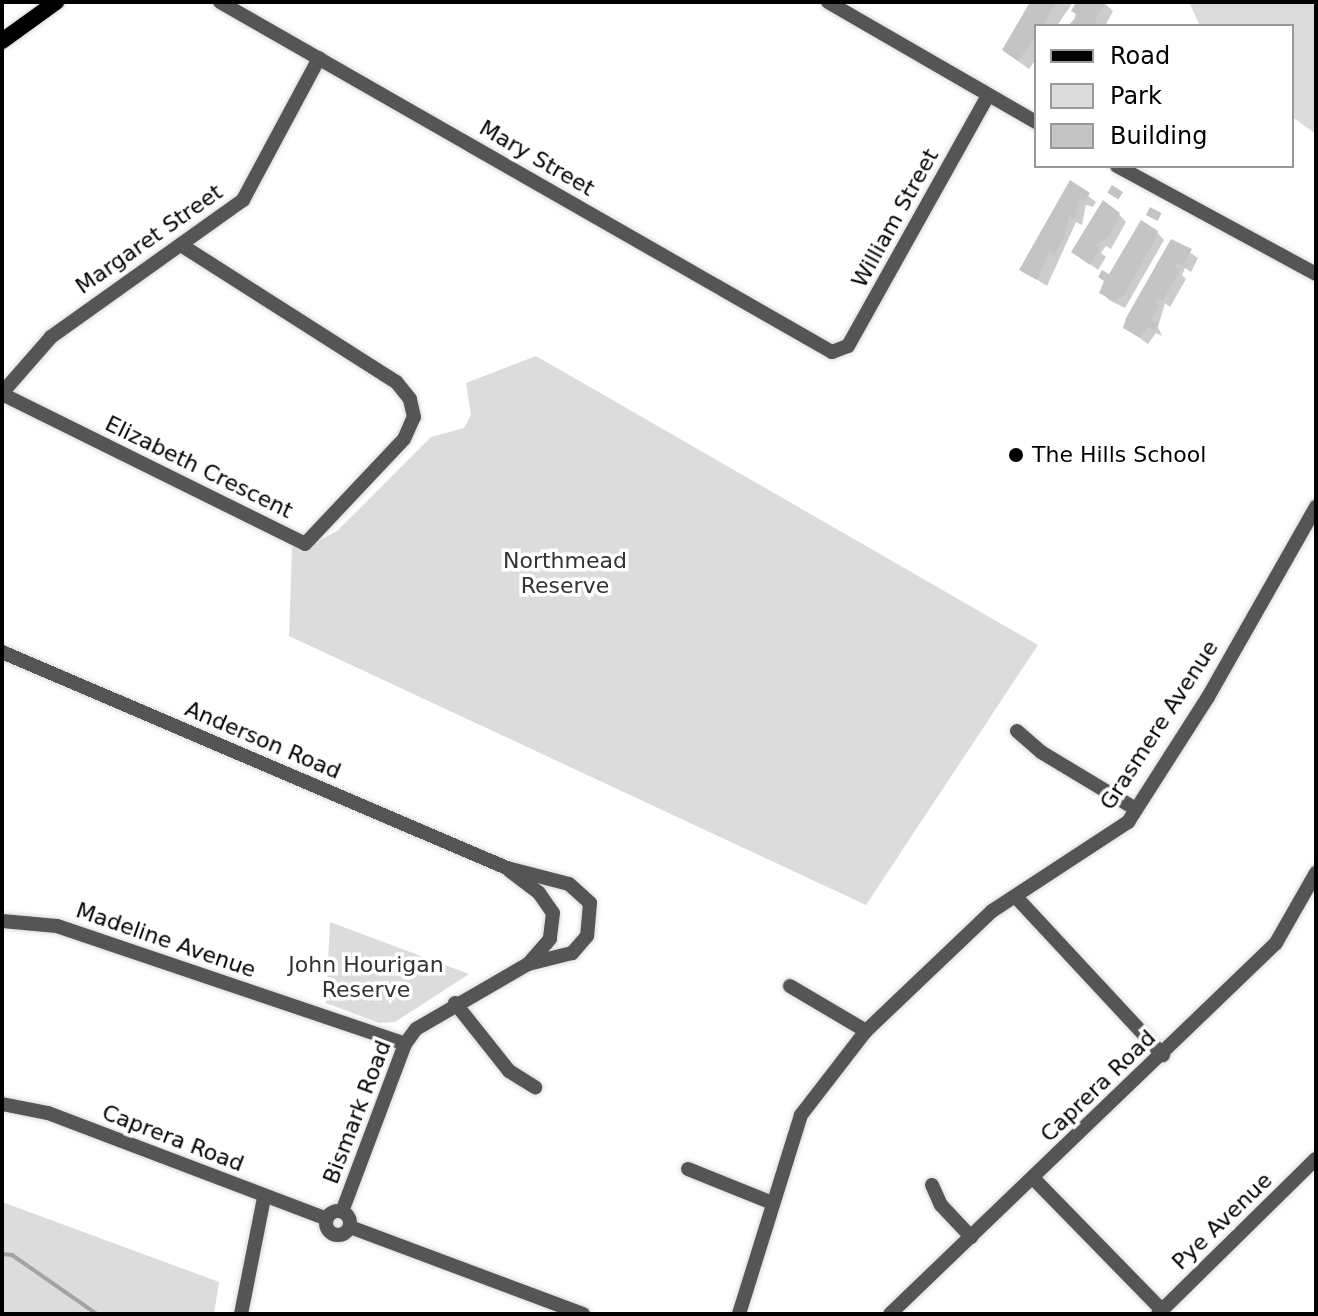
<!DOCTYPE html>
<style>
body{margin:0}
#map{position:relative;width:1318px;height:1316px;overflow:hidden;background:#fff;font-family:"DejaVu Sans",sans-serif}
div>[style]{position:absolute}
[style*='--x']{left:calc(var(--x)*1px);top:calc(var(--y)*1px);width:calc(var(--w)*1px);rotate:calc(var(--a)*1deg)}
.green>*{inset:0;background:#dcdcdc}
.shadow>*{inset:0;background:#0003}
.stream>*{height:4px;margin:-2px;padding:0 2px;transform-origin:2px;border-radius:2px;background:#a3a3a3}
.building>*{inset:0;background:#c4c4c4;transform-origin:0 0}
.roads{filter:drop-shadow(0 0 2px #dbdbdb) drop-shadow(0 0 2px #dbdbdb)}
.minor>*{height:14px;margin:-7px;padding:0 7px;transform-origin:7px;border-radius:7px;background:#555}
.minor>.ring{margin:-7px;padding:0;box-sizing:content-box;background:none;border:14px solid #555;border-radius:50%}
.major>*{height:16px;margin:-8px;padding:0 8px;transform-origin:8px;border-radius:8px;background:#000}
.dots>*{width:22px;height:22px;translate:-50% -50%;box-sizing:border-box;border:4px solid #fff;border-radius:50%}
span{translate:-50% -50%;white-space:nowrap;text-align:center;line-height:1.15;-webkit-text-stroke:7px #fff;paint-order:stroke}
.street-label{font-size:22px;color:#000}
.poi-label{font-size:22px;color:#000}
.left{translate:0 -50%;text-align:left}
.park-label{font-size:22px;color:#333}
.frame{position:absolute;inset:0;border:4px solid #000;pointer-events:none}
.legend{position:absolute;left:1034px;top:24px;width:260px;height:144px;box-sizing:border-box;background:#fff;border:2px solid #999;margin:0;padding:10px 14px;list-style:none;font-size:24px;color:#000}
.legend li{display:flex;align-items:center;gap:16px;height:40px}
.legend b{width:40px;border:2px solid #999}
</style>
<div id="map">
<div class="green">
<div style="clip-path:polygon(1189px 2px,1316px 2px,1316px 134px,1292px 117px,1292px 26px,1200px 26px)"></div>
<div style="clip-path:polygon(536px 356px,1038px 645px,866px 905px,289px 636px,292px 547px,313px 544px,337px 531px,431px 437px,464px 428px,471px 415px,466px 383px)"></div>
<div style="clip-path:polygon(330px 922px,469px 974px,395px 1022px,379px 1023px,326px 1003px)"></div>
<div style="clip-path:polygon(2px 1202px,219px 1282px,214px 1314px,2px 1314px)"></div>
</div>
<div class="shadow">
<div style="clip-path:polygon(1035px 2px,1073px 2px,1057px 26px,1036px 26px,1036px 59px,1029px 69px,1005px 52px)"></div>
<div style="clip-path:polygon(1078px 2px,1103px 2px,1113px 11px,1105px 26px,1073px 26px)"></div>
<div style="clip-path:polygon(1071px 183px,1096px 202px,1093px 207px,1086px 205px,1082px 225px,1076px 222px,1047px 286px,1022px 270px)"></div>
<div style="clip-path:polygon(1119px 214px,1126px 222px,1111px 249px,1106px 246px,1101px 253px,1106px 257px,1098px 270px,1074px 252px)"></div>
<div style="clip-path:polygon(1157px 232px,1164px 240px,1125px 308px,1109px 300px,1101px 292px,1106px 282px)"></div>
<div style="clip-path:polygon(1175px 242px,1198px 258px,1191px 272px,1185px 268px,1182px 275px,1186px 279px,1170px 307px,1165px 303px,1158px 327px,1162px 336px,1156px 333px,1148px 344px,1126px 328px)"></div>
</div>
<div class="stream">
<div style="--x:2;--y:1254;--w:10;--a:6"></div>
<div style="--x:12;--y:1255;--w:103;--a:34.8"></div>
</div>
<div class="building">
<div style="clip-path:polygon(1030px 2px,1057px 2px,1042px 26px,1036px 26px,1036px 36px,1018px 61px,1002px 50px)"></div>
<div style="clip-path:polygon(1076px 2px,1107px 2px,1095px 18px,1098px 26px,1068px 26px,1078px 15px,1071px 11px)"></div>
<div style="clip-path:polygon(1070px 180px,1090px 193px,1085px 201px,1079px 199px,1075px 219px,1069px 216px,1064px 237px,1055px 254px,1049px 251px,1037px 280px,1019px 270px)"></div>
<div style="left:1112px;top:185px;width:13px;height:9px;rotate:32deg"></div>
<div style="clip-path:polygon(1103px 200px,1120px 213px,1110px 236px,1095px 246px,1100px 248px,1090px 265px,1071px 252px)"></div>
<div style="left:1150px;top:207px;width:13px;height:9px;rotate:27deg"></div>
<div style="clip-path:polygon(1141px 220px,1158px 231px,1154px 242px,1125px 294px,1114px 301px,1099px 293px,1104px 281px,1098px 277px,1102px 270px,1109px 274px)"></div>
<div style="clip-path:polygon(1171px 239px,1192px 249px,1183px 266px,1177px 263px,1175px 268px,1180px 270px,1163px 301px,1157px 298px,1155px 303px,1159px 305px,1151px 320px,1158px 324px,1154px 330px,1148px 327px,1140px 338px,1123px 328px,1126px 318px)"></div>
</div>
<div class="roads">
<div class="minor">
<div style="--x:220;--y:2;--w:705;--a:29.77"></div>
<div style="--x:832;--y:352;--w:17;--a:-21"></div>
<div style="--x:848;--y:346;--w:287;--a:-60.8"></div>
<div style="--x:828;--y:2;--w:240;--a:30"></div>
<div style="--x:1117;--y:166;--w:226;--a:28.5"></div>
<div style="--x:2;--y:393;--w:74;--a:-48.8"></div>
<div style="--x:51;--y:337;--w:236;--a:-35.5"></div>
<div style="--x:243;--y:200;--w:161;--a:-61.8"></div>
<div style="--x:2;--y:394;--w:338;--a:26.3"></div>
<div style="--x:305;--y:544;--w:144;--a:-46.7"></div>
<div style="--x:404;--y:439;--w:24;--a:-66"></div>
<div style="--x:414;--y:417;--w:18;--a:-103"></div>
<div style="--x:410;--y:399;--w:22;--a:-129"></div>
<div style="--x:396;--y:382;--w:255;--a:-147.5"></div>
<div style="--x:2;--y:652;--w:549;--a:23.16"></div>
<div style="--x:507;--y:868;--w:64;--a:14.5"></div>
<div style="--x:569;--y:884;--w:28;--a:42"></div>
<div style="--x:590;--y:903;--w:33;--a:95"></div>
<div style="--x:587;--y:936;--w:23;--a:131"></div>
<div style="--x:572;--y:953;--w:45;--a:166"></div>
<div style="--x:528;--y:964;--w:129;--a:149.9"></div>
<div style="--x:416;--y:1029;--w:19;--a:126"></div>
<div style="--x:405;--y:1044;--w:179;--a:110.6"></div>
<div style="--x:1017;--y:731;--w:32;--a:41"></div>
<div style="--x:1041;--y:752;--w:111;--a:31"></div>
<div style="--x:510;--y:871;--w:36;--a:37"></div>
<div style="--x:539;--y:893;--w:24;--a:55"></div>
<div style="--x:553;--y:913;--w:26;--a:97"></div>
<div style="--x:550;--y:939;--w:32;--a:131"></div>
<div style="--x:1016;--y:897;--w:216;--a:47.1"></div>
<div style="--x:2;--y:921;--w:55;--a:5.2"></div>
<div style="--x:57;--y:926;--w:367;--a:18.7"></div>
<div style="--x:790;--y:986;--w:88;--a:30.6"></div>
<div style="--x:455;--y:1003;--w:87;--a:51.5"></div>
<div style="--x:509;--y:1071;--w:31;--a:32"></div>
<div style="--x:2;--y:1104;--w:47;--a:11.1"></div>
<div style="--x:48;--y:1113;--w:298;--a:20.8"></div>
<div style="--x:688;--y:1169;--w:91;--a:22"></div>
<div style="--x:1033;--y:1178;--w:185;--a:45.7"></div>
<div style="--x:932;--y:1185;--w:22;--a:66"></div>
<div style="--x:941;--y:1205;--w:44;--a:46.8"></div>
<div class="ring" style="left:326px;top:1211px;width:10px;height:10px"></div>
<div style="--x:350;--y:1227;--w:249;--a:20.5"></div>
<div style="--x:241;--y:1314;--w:118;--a:-78.8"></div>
<div style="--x:739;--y:1314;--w:208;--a:-72.7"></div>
<div style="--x:801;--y:1115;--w:106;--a:-52.3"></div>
<div style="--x:866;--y:1031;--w:174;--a:-43.6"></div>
<div style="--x:992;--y:911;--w:163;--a:-33.2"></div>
<div style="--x:1128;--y:822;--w:148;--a:-57.4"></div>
<div style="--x:1208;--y:697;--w:219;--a:-60.4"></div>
<div style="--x:890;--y:1314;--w:535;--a:-43.86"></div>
<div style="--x:1276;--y:943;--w:81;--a:-60.3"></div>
<div style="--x:1158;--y:1314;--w:221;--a:-44.5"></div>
</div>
<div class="major">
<div style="--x:2;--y:41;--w:67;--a:-35.8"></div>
</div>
</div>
<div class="dots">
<div style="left:1016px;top:455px;background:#000"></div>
</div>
<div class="street-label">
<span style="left:537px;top:158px;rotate:30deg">Mary Street</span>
<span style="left:895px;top:218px;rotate:-61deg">William Street</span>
<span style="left:149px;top:239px;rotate:-35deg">Margaret Street</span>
<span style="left:199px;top:467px;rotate:26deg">Elizabeth Crescent</span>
<span style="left:1159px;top:725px;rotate:-57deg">Grasmere Avenue</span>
<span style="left:263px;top:740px;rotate:23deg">Anderson Road</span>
<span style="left:166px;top:940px;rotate:19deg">Madeline Avenue</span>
<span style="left:1098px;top:1086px;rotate:-44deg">Caprera Road</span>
<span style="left:357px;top:1112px;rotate:-69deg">Bismark Road</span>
<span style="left:173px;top:1138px;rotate:21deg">Caprera Road</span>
<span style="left:1222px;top:1221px;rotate:-44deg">Pye Avenue</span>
</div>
<div class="poi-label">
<span class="left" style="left:1032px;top:455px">The Hills School</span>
</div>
<div class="park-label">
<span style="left:565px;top:573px">Northmead<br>Reserve</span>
<span style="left:366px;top:977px">John Hourigan<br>Reserve</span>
</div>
<div class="frame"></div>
<ul class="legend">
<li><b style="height:10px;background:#000"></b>Road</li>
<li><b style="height:22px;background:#dcdcdc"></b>Park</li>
<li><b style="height:22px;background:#c4c4c4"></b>Building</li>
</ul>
</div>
